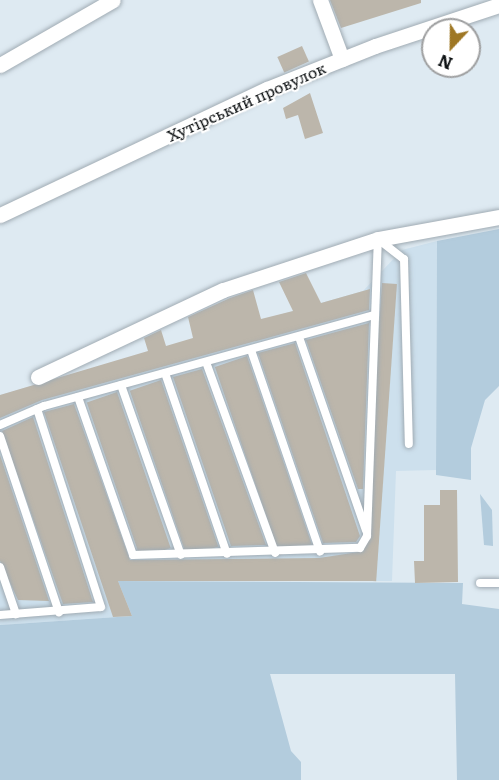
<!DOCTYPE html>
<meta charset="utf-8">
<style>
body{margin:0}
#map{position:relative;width:499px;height:780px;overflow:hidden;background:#deeaf2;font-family:Literata,serif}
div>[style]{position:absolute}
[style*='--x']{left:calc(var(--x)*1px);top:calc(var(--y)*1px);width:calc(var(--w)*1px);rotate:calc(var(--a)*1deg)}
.built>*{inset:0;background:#cde0ed}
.green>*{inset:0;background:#b3ccdd}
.building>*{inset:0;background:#bcb6ab;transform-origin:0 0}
.roads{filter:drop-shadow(0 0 2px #a0abb3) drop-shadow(0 0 2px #a0abb3)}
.service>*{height:8px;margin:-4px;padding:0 4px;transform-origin:4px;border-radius:4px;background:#fff}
.minor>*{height:15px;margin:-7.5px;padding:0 7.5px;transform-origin:7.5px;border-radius:7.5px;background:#fff}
span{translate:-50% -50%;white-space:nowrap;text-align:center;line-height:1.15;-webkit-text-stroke:4.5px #fff;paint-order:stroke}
.street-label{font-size:16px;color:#0c1012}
.north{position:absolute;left:421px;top:18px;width:60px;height:60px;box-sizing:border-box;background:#fff;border:2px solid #9e9fa0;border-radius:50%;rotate:202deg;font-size:16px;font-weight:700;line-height:24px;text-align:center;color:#0c1012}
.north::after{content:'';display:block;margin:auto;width:21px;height:27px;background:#9e7724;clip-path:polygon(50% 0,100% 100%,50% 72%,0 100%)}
</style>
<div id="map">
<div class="built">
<div style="clip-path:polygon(437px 241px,436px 470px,396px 471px,392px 581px,119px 581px,132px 616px,0 625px,0 395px,363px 291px,402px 250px)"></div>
</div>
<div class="green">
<div style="clip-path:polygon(499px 229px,499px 386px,485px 400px,471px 448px,471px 480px,436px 475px,437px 241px)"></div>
<div style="clip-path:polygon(480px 494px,492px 510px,493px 546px,484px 545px)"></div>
<div style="clip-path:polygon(118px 581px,463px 583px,462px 604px,499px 609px,499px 780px,457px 780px,455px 674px,270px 674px,291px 751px,301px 762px,301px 780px,0 780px,0 625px,132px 616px)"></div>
</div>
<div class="building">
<div style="clip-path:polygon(330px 0,421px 0,421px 3px,341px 28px)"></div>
<div style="left:302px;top:46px;width:17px;height:27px;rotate:66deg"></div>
<div style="clip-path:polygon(310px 93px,323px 133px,305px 139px,298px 115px,286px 119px,283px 108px)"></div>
<div style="clip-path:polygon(306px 273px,321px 303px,370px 289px,369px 310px,42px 400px,0 418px,0 395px,148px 351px,144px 338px,161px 330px,166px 346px,193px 338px,188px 317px,230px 298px,253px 290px,261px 319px,293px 311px,279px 282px)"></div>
<div style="left:382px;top:283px;width:15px;height:298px;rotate:4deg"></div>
<div style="clip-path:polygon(369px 323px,363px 489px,358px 489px,306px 340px)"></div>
<div style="clip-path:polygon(295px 343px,360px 536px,356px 542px,323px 543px,258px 353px)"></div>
<div style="left:247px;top:356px;width:199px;height:34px;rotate:71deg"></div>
<div style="clip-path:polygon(202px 369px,266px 545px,231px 546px,173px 377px)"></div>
<div style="left:161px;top:380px;width:176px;height:33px;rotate:71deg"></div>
<div style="left:117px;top:392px;width:165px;height:32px;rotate:71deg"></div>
<div style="clip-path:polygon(74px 404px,130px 560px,319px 558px,365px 551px,376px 581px,118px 581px,132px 616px,113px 617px,44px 412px)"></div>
<div style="clip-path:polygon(33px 417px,93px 602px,63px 604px,2px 431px)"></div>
<div style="clip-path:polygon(0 455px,49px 601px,18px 600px,0 561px)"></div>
<div style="clip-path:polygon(440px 490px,457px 490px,458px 582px,415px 583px,414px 561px,424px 561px,424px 505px,440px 505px)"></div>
</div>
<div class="roads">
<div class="service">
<div style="--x:378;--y:239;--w:33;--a:38"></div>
<div style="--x:404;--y:259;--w:185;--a:88.5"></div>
<div style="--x:299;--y:337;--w:205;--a:70.9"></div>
<div style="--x:251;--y:350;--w:213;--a:71.1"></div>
<div style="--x:206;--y:362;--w:203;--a:70.1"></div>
<div style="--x:165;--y:373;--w:191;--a:71.1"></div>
<div style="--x:121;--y:385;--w:180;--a:70.6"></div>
<div style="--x:78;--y:397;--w:167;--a:70.8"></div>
<div style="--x:133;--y:555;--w:227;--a:-1.8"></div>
<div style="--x:360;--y:548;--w:14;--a:-60"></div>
<div style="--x:367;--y:536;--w:297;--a:-87.9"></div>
<div style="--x:0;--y:425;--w:48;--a:-23.4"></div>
<div style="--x:44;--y:406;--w:343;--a:-15.4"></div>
<div style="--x:0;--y:436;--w:186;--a:71.5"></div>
<div style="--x:0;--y:567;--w:50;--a:71.2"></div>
<div style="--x:480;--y:583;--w:19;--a:0"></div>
<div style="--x:0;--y:615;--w:101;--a:-4.5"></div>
<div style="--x:101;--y:607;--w:208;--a:-107.9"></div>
</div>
<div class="minor">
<div style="--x:320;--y:0;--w:63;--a:69.6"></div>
<div style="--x:0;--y:65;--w:130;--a:-29.9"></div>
<div style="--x:0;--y:215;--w:295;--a:-25.3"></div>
<div style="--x:267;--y:89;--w:116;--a:-21.7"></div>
<div style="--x:375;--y:46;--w:131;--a:-18.3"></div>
<div style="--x:38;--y:377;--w:204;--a:-25.2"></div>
<div style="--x:223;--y:290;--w:163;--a:-18.2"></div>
<div style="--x:378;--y:239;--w:123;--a:-10.3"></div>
</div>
</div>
<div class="street-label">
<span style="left:246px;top:101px;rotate:-24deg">Хутірський провулок</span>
</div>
<div class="north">N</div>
</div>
